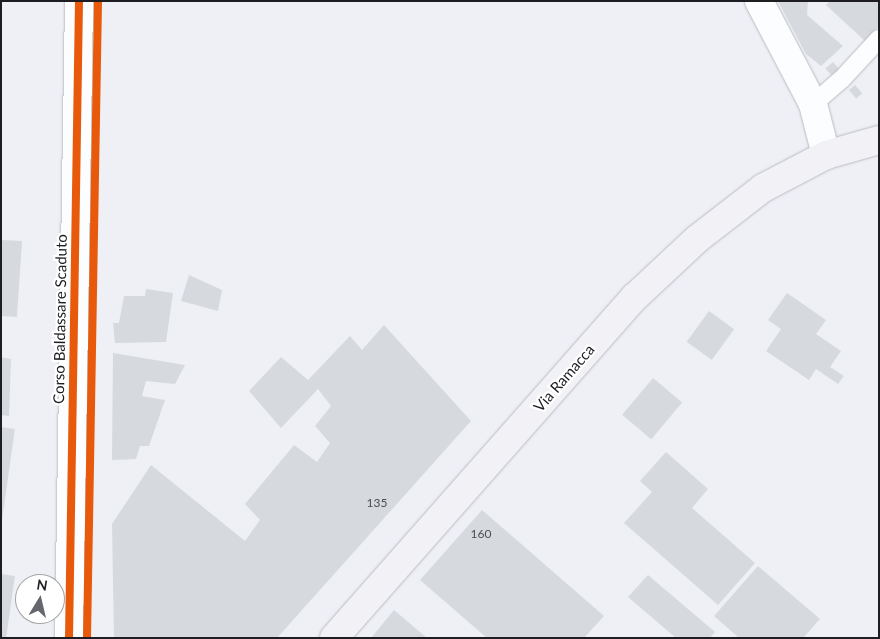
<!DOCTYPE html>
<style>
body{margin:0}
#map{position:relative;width:880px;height:639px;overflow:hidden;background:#eef0f6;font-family:Lato,sans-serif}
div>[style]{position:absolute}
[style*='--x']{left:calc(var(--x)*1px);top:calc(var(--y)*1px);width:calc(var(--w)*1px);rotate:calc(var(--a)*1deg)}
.building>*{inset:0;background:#d6d9de;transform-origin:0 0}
.roads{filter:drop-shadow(0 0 1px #bbbcc1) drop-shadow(0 0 1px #bbbcc1)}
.service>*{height:18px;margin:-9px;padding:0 9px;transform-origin:9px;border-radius:9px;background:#fcfdfe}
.minor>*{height:28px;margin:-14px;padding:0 14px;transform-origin:14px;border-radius:14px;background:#fcfdfe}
.tertiary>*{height:28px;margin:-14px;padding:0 14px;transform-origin:14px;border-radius:14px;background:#fcfdfe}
.secondary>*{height:28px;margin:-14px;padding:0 14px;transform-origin:14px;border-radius:14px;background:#f2f1f6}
.cycleway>*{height:8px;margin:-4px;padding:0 4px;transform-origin:4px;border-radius:4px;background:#e8590c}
span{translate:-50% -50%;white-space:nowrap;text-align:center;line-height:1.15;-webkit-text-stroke:4.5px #fff;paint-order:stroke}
.number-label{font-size:12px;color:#4c4d52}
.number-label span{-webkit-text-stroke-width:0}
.street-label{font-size:15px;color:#1d1d22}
.frame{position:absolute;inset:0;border:2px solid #1d1d22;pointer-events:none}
.north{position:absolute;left:15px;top:574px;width:50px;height:50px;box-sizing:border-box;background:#fff;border:1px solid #a5a5a7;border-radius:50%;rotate:9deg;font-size:14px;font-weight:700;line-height:20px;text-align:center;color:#1d1d22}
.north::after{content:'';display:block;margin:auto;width:18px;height:22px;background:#66676c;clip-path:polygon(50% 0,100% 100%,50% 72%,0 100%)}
</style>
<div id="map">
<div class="building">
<div style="clip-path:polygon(778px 1px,808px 1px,807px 15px,843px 46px,821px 66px,806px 54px)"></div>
<div style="clip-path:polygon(830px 1px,879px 1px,879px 26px,865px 41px,826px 5px)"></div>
<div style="left:833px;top:62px;width:9px;height:10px;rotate:49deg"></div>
<div style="left:855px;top:85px;width:11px;height:8px;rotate:49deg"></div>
<div style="clip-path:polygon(1px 240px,22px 241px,17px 317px,1px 316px)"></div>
<div style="clip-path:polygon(189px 275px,222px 290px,218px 311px,181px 301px)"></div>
<div style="clip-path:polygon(146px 289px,173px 293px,166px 342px,115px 343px,113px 323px,119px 323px,124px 296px,145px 296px)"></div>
<div style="clip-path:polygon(787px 293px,826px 320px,816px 334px,841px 351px,830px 367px,844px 376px,838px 384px,816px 369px,809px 380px,766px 351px,781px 329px,768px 320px)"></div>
<div style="left:709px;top:311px;width:31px;height:38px;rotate:36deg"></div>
<div style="clip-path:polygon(384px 325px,471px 421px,277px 638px,114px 638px,112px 524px,151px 465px,245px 541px,260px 520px,245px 504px,294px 445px,317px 462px,330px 443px,315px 426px,331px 406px,318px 389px,281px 428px,249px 391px,281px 357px,308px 380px,350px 336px,362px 350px)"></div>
<div style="clip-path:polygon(113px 353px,185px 365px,175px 384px,146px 381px,142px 396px,165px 400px,149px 446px,140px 446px,136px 459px,112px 460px)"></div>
<div style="clip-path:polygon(1px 357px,11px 359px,9px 416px,1px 415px)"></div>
<div style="left:653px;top:378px;width:38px;height:48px;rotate:40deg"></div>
<div style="left:1px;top:427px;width:14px;height:133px;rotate:8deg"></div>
<div style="clip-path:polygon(666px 452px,708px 489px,692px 508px,755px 563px,718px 605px,624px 523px,652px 492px,640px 481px)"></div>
<div style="clip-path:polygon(482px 510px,604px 616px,584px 638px,487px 638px,420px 580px)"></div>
<div style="clip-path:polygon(758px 566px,820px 619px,803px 638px,739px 638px,714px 616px)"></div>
<div style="left:1px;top:574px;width:14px;height:64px;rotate:8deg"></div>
<div style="clip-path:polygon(648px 575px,715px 632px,710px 638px,676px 638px,628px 597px)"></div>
<div style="clip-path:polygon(394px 610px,427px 638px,371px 638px)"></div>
</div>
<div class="roads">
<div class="service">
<div style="--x:813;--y:104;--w:37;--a:-41"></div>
<div style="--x:841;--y:80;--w:56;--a:-47.2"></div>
</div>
<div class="minor">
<div style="--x:759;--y:1;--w:116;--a:62.3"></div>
<div style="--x:813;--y:104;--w:53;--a:75.7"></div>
</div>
<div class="tertiary">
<div style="--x:69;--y:638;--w:637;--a:-89.1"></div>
</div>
<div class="secondary">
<div style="--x:334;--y:638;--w:455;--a:-48.6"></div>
<div style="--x:635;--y:297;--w:85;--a:-43.1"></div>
<div style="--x:697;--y:239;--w:83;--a:-37.7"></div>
<div style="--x:763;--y:188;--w:71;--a:-27.6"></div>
<div style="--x:826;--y:155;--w:55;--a:-15.8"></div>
</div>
</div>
<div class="cycleway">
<div style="--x:69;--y:638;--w:637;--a:-89.1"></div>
<div style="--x:87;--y:638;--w:637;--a:-89.01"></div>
</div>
<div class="number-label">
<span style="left:377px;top:503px">135</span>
<span style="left:481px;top:534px">160</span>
</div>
<div class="street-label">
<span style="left:60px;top:319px;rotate:-89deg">Corso Baldassare Scaduto</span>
<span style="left:564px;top:378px;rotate:-49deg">Via Ramacca</span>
</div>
<div class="frame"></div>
<div class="north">N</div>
</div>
